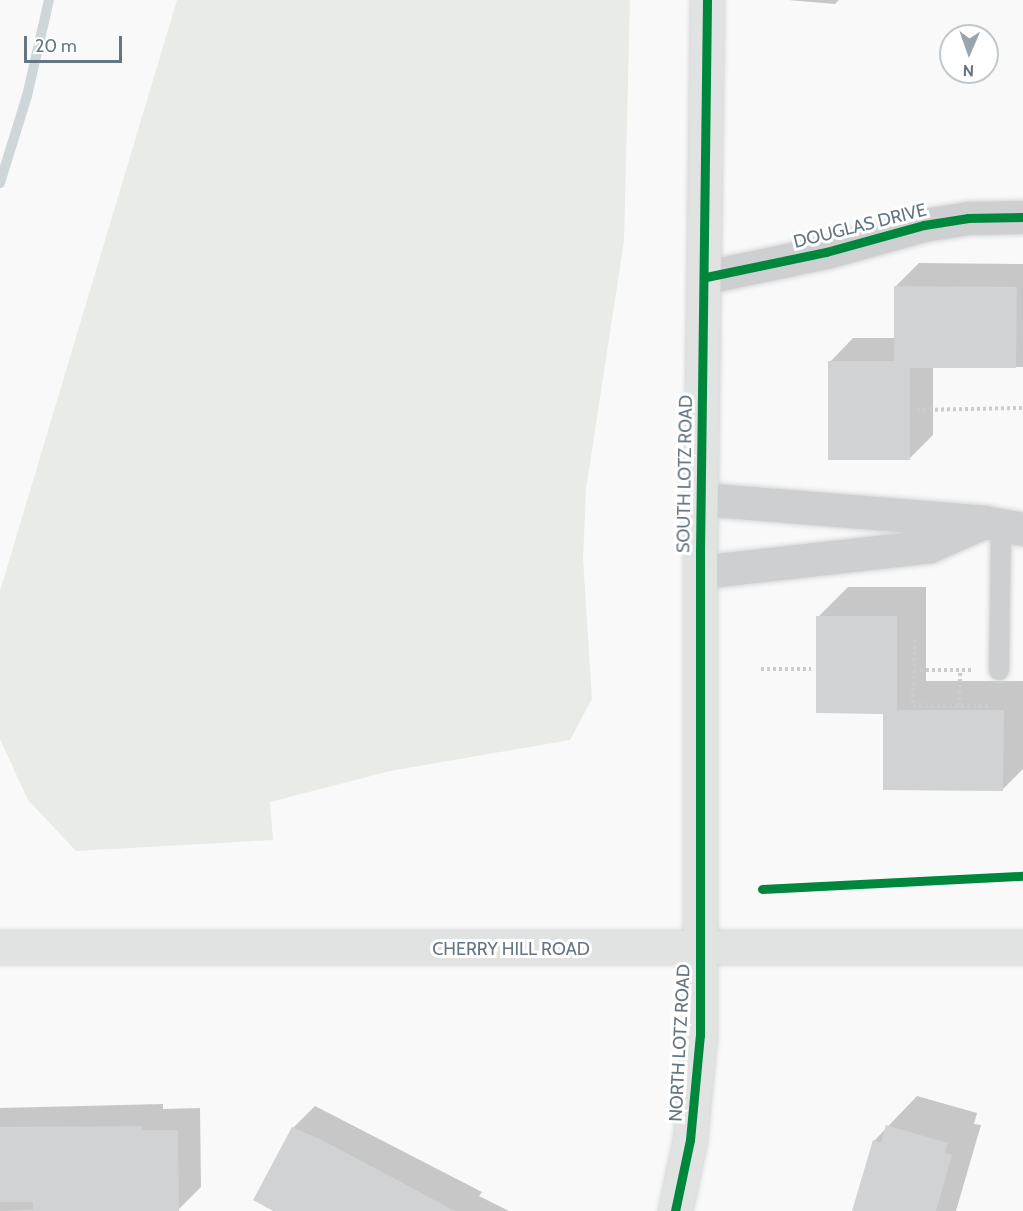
<!DOCTYPE html>
<style>
body{margin:0}
#map{position:relative;width:1023px;height:1211px;overflow:hidden;background:#f9f9f9;font-family:Cabin,sans-serif}
div>[style]{position:absolute}
[style*='--x']{left:calc(var(--x)*1px);top:calc(var(--y)*1px);width:calc(var(--w)*1px);rotate:calc(var(--a)*1deg)}
.green>*{inset:0;background:#e8ebe6}
.shadow>*{inset:0;background:#0003}
.stream>*{height:10px;margin:-5px;padding:0 5px;transform-origin:5px;border-radius:5px;background:#ced6d9}
.building>*{inset:0;background:#d0d2d3}
.path>*{height:4px;margin-top:-2px;transform-origin:0;background:repeating-linear-gradient(90deg,#cbcccd 0 3px,transparent 0 6px)}
.roads{filter:drop-shadow(0 0 2px #d5d6d7) drop-shadow(0 0 2px #d5d6d7)}
.lane>*{height:20px;margin:-10px;padding:0 10px;transform-origin:10px;border-radius:10px;background:#cecfd0}
.street>*{height:33px;margin:-16.5px;padding:0 16.5px;transform-origin:16.5px;border-radius:16.5px;background:#cecfd0}
.secondary>*{height:33px;margin:-16.5px;padding:0 16.5px;transform-origin:16.5px;border-radius:16.5px;background:#e1e2e2}
.cycleway>*{height:9px;margin:-4.5px;padding:0 4.5px;transform-origin:4.5px;border-radius:4.5px;background:#00873e}
span{translate:-50% -50%;white-space:nowrap;text-align:center;line-height:1.15;-webkit-text-stroke:6px #fff;paint-order:stroke}
.street-label{font-size:18px;color:#657683}
.north{position:absolute;left:939px;top:24px;width:60px;height:60px;box-sizing:border-box;background:#fff;border:2px solid #c1c8cd;border-radius:50%;rotate:182deg;font-size:16px;font-weight:700;line-height:24px;text-align:center;color:#657683}
.north::after{content:'';display:block;margin:auto;width:21px;height:27px;background:#99a4ac;clip-path:polygon(50% 0,100% 100%,50% 72%,0 100%)}
.scale{position:absolute;left:24px;top:36px;width:98px;height:27px;box-sizing:border-box;border:3px solid #657683;border-top:0;padding-left:8px;font-size:18px;line-height:21px;white-space:nowrap;color:#657683;-webkit-text-stroke:4px #fff;paint-order:stroke}
</style>
<div id="map">
<div class="green">
<div style="clip-path:polygon(177px 0,630px 0,624px 241px,586px 489px,583px 559px,592px 699px,570px 740px,390px 771px,270px 802px,273px 840px,76px 851px,28px 800px,0 739px,0 591px)"></div>
</div>
<div class="shadow">
<div style="clip-path:polygon(788px 0,839px 0,835px 4px)"></div>
<div style="clip-path:polygon(919px 263px,1023px 264px,1023px 367px,933px 366px,933px 435px,909px 459px,830px 362px,853px 338px,895px 338px,895px 287px)"></div>
<div style="clip-path:polygon(848px 587px,926px 587px,926px 681px,1023px 681px,1023px 769px,1003px 789px,885px 712px,818px 617px)"></div>
<div style="clip-path:polygon(917px 1096px,977px 1113px,974px 1124px,981px 1125px,956px 1211px,853px 1211px,874px 1141px)"></div>
<div style="clip-path:polygon(163px 1104px,163px 1109px,200px 1108px,201px 1187px,179px 1209px,0 1211px,0 1108px)"></div>
<div style="clip-path:polygon(315px 1106px,482px 1192px,479px 1196px,509px 1211px,276px 1211px,293px 1128px)"></div>
</div>
<div class="stream">
<div style="--x:0;--y:183;--w:91;--a:-72.8"></div>
<div style="--x:27;--y:96;--w:98;--a:-77.1"></div>
</div>
<div class="building">
<div style="clip-path:polygon(894px 286px,1017px 287px,1016px 368px,910px 368px,910px 460px,828px 460px,828px 361px,894px 361px)"></div>
<div style="clip-path:polygon(816px 616px,897px 616px,897px 710px,1004px 710px,1003px 791px,883px 790px,883px 714px,816px 713px)"></div>
<div style="clip-path:polygon(886px 1125px,948px 1143px,945px 1153px,952px 1155px,936px 1211px,852px 1211px,873px 1140px,881px 1143px)"></div>
<div style="clip-path:polygon(142px 1126px,142px 1130px,178px 1130px,179px 1211px,33px 1211px,33px 1202px,0 1202px,0 1127px)"></div>
<div style="clip-path:polygon(292px 1127px,324px 1141px,455px 1211px,273px 1211px,253px 1200px)"></div>
</div>
<div class="path">
<div style="--x:917;--y:410;--w:106;--a:-1.1"></div>
<div style="--x:915;--y:640;--w:65;--a:91.8"></div>
<div style="--x:913;--y:705;--w:76;--a:0.8"></div>
<div style="--x:761;--y:669;--w:50;--a:0"></div>
<div style="--x:914;--y:670;--w:60;--a:0"></div>
<div style="--x:959;--y:706;--w:36;--a:-88"></div>
</div>
<div class="roads">
<div class="lane">
<div style="--x:999;--y:670;--w:145;--a:-89.2"></div>
</div>
<div class="street">
<div style="--x:706;--y:277;--w:123;--a:-11.8"></div>
<div style="--x:826;--y:252;--w:102;--a:-15.4"></div>
<div style="--x:924;--y:225;--w:45;--a:-9"></div>
<div style="--x:968;--y:218;--w:55;--a:-1"></div>
<div style="--x:701;--y:499;--w:284;--a:4.6"></div>
<div style="--x:984;--y:522;--w:40;--a:10"></div>
<div style="--x:700;--y:572;--w:231;--a:-6.4"></div>
<div style="--x:930;--y:546;--w:54;--a:-24.2"></div>
</div>
<div class="secondary">
<div style="--x:0;--y:947;--w:1023;--a:0"></div>
<div style="--x:675;--y:1211;--w:73;--a:-78.1"></div>
<div style="--x:690;--y:1140;--w:105;--a:-84.6"></div>
<div style="--x:700;--y:1035;--w:484;--a:-90"></div>
<div style="--x:700;--y:551;--w:551;--a:-89.27"></div>
</div>
</div>
<div class="cycleway">
<div style="--x:706;--y:277;--w:123;--a:-11.8"></div>
<div style="--x:826;--y:252;--w:102;--a:-15.4"></div>
<div style="--x:924;--y:225;--w:45;--a:-9"></div>
<div style="--x:968;--y:218;--w:55;--a:-1"></div>
<div style="--x:762;--y:889;--w:261;--a:-2.9"></div>
<div style="--x:675;--y:1211;--w:73;--a:-78.1"></div>
<div style="--x:690;--y:1140;--w:105;--a:-84.6"></div>
<div style="--x:700;--y:1035;--w:484;--a:-90"></div>
<div style="--x:700;--y:551;--w:551;--a:-89.27"></div>
</div>
<div class="street-label">
<span style="left:860px;top:226px;rotate:-14deg">DOUGLAS DRIVE</span>
<span style="left:685px;top:474px;rotate:-89deg">SOUTH LOTZ ROAD</span>
<span style="left:511px;top:949px">CHERRY HILL ROAD</span>
<span style="left:680px;top:1043px;rotate:-87deg">NORTH LOTZ ROAD</span>
</div>
<div class="north">N</div>
<div class="scale">20 m</div>
</div>
